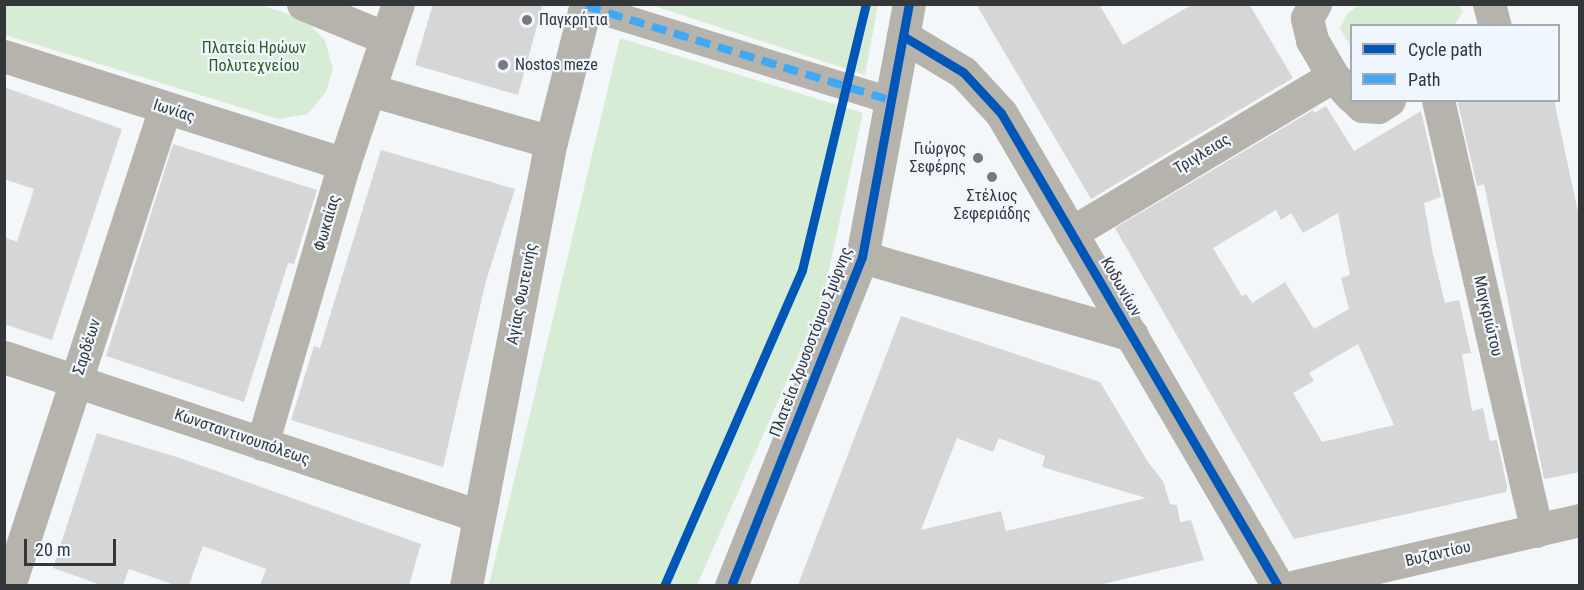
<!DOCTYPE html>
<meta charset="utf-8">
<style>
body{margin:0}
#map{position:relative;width:1584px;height:590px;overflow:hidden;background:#f4f7fa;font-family:"Roboto Condensed",sans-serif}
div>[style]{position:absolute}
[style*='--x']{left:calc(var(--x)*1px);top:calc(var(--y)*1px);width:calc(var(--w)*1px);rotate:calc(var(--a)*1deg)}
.green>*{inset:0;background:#d7ecd5}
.building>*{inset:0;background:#d7d6d7}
.pedestrian>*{height:27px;margin:-13.5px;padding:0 13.5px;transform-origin:13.5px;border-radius:13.5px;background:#b6b3ad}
.minor>*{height:33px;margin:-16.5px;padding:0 16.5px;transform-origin:16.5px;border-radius:16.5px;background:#b6b3ad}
.tertiary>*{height:33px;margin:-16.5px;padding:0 16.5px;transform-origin:16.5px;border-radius:16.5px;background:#b6b3ad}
.quiet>*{height:8px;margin-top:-4px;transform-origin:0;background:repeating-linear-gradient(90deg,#3fa9f5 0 15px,transparent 0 23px)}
.cycleway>*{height:9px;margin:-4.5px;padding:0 4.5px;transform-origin:4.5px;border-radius:4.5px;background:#0057b8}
.dots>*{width:16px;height:16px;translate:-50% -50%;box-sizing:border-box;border:3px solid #f0f6fe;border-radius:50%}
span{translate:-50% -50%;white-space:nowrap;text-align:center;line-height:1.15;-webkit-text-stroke:4.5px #f0f6fe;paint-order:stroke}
.poi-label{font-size:16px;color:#33373a}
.left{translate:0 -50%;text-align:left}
.right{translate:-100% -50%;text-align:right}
.park-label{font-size:16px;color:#2e5c1f}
.street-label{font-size:16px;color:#33373a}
.frame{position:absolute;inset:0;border:6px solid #33373a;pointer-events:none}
.legend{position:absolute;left:1350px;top:24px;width:210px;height:78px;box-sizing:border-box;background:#f0f6fe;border:2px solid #a4aab0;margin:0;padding:8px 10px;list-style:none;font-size:18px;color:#33373a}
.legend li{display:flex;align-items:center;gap:12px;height:30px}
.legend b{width:30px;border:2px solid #a4aab0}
.scale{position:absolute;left:24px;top:539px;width:92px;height:27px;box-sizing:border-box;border:3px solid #33373a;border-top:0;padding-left:8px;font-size:18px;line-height:21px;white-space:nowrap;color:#33373a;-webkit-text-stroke:4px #f0f6fe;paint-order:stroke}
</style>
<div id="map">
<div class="green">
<div style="clip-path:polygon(1360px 4px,1459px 5px,1463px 11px,1455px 25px,1352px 26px,1351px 48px,1340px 28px,1347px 14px)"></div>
<div style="clip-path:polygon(4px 5px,261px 5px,306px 20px,325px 41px,333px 69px,326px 92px,308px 114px,278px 119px,5px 35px)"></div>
<div style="clip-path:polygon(651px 5px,878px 4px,878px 5px,865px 75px)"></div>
<div style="clip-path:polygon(620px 38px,863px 113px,828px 275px,822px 302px,697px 585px,489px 585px)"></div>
</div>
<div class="building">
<div style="clip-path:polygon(433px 4px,543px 4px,518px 95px,415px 65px)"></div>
<div style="clip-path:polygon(976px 4px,1099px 4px,1123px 45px,1193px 4px,1249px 4px,1293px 78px,1091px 199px)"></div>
<div style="clip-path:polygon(4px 87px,122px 129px,52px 340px,4px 324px,4px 237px,17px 242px,34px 189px,4px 179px)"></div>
<div style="clip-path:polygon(1457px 100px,1554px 100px,1580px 221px,1580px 472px,1544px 479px,1484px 184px,1477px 186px)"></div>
<div style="clip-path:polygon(evenodd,1326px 106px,1354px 151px,1421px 111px,1441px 197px,1424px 203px,1433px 254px,1445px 303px,1459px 300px,1471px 353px,1462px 354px,1472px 411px,1483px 408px,1490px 441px,1497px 440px,1507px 486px,1506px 492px,1294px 539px,1115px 228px,1313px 110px,1314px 113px,1326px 106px,1276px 210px,1281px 220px,1291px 213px,1303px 233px,1338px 213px,1350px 275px,1341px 278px,1349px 309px,1314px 329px,1285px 282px,1252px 303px,1246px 294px,1242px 296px,1213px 248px,1276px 210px,1326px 106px,1358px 344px,1394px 425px,1322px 442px,1293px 393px,1314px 381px,1309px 373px,1358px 344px)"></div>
<div style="clip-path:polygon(173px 144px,317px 190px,294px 264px,288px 263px,244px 402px,106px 356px)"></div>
<div style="clip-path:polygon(381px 150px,515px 189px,486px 281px,443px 467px,291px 420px,314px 346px,320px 348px)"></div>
<div style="clip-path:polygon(evenodd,901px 316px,1100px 382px,1148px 462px,1163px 481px,1170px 504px,1177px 505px,1180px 522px,1191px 520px,1204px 560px,1099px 585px,798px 585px,901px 316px,957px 438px,993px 452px,999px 438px,1045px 456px,1042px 467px,1146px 498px,1006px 531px,1001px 511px,921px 530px,957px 438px)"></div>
<div style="clip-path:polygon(97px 433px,180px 458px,421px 544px,409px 585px,260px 585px,266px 569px,203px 546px,189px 585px,175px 585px,129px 569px,123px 585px,101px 585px,53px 568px)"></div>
</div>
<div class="pedestrian">
<div style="--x:586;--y:6;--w:317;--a:17.2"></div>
</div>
<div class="minor">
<div style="--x:303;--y:4;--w:90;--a:22.3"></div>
<div style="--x:1315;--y:4;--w:16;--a:120"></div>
<div style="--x:1307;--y:18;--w:23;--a:77"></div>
<div style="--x:1312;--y:40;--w:42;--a:59.7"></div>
<div style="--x:1333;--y:76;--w:28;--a:48"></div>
<div style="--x:1489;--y:4;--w:23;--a:75"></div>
<div style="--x:903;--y:36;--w:70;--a:31"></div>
<div style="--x:963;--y:72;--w:56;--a:47.2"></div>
<div style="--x:1001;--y:113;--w:548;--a:59.65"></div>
<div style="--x:4;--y:56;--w:357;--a:17.6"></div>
<div style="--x:370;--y:90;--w:188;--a:16"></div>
<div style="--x:1356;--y:100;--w:8;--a:45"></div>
<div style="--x:1362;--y:106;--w:16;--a:4"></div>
<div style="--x:1378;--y:107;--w:13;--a:-32"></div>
<div style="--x:1438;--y:100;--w:442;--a:77.1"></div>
<div style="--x:1071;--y:233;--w:305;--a:-30.9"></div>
<div style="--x:862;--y:257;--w:281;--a:16.1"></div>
<div style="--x:4;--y:357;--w:501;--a:18.51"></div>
<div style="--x:262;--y:444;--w:292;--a:-73.7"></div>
<div style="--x:344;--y:164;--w:169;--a:-71.4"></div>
<div style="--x:9;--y:586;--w:503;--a:-71.93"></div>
<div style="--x:1296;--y:586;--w:292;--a:-13.1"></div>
</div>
<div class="tertiary">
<div style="--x:466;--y:586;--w:452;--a:-79.2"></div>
<div style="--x:551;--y:142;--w:142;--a:-75.8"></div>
<div style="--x:731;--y:586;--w:354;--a:-68.3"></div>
<div style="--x:862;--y:257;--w:257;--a:-79.5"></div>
</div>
<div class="quiet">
<div style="--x:586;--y:6;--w:317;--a:17.2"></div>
</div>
<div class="cycleway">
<div style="--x:903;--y:36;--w:70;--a:31"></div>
<div style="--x:963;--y:72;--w:56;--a:47.2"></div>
<div style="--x:1001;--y:113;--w:548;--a:59.65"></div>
<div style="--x:664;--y:586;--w:345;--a:-66.4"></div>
<div style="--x:802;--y:270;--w:274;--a:-76.5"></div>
<div style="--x:731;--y:586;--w:354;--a:-68.3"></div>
<div style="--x:862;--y:257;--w:257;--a:-79.5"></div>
</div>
<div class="dots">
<div style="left:527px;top:20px;background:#777a7d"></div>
<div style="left:503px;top:65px;background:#777a7d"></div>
<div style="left:978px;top:158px;background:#777a7d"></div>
<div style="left:992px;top:177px;background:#777a7d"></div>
</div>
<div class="poi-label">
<span class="left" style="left:539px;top:20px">Παγκρήτια</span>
<span class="left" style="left:515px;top:65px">Nostos meze</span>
<span class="right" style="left:966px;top:158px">Γιώργος<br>Σεφέρης</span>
<span style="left:992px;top:205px">Στέλιος<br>Σεφεριάδης</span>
</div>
<div class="park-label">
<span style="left:254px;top:57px">Πλατεία Ηρώων<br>Πολυτεχνείου</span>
</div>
<div class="street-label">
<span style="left:174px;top:111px;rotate:18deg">Ιωνίας</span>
<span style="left:1202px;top:154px;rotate:-31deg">Τριγλειας</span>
<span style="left:327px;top:223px;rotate:-74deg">Φωκαίας</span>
<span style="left:1121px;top:287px;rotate:60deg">Κυδωνίων</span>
<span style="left:522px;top:294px;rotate:-79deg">Αγίας Φωτεινής</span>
<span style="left:1488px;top:316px;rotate:77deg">Μαγκριώτου</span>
<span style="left:811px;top:342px;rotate:-69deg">Πλατεία Χρυσοστόμου Σμύρνης</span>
<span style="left:87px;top:347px;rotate:-72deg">Σαρδέων</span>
<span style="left:242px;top:437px;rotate:19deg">Κωνσταντινουπόλεως</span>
<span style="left:1438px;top:554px;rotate:-13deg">Βυζαντίου</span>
</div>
<div class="frame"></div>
<ul class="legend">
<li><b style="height:8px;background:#0057b8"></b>Cycle path</li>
<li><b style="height:8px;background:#3fa9f5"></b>Path</li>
</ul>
<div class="scale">20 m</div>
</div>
